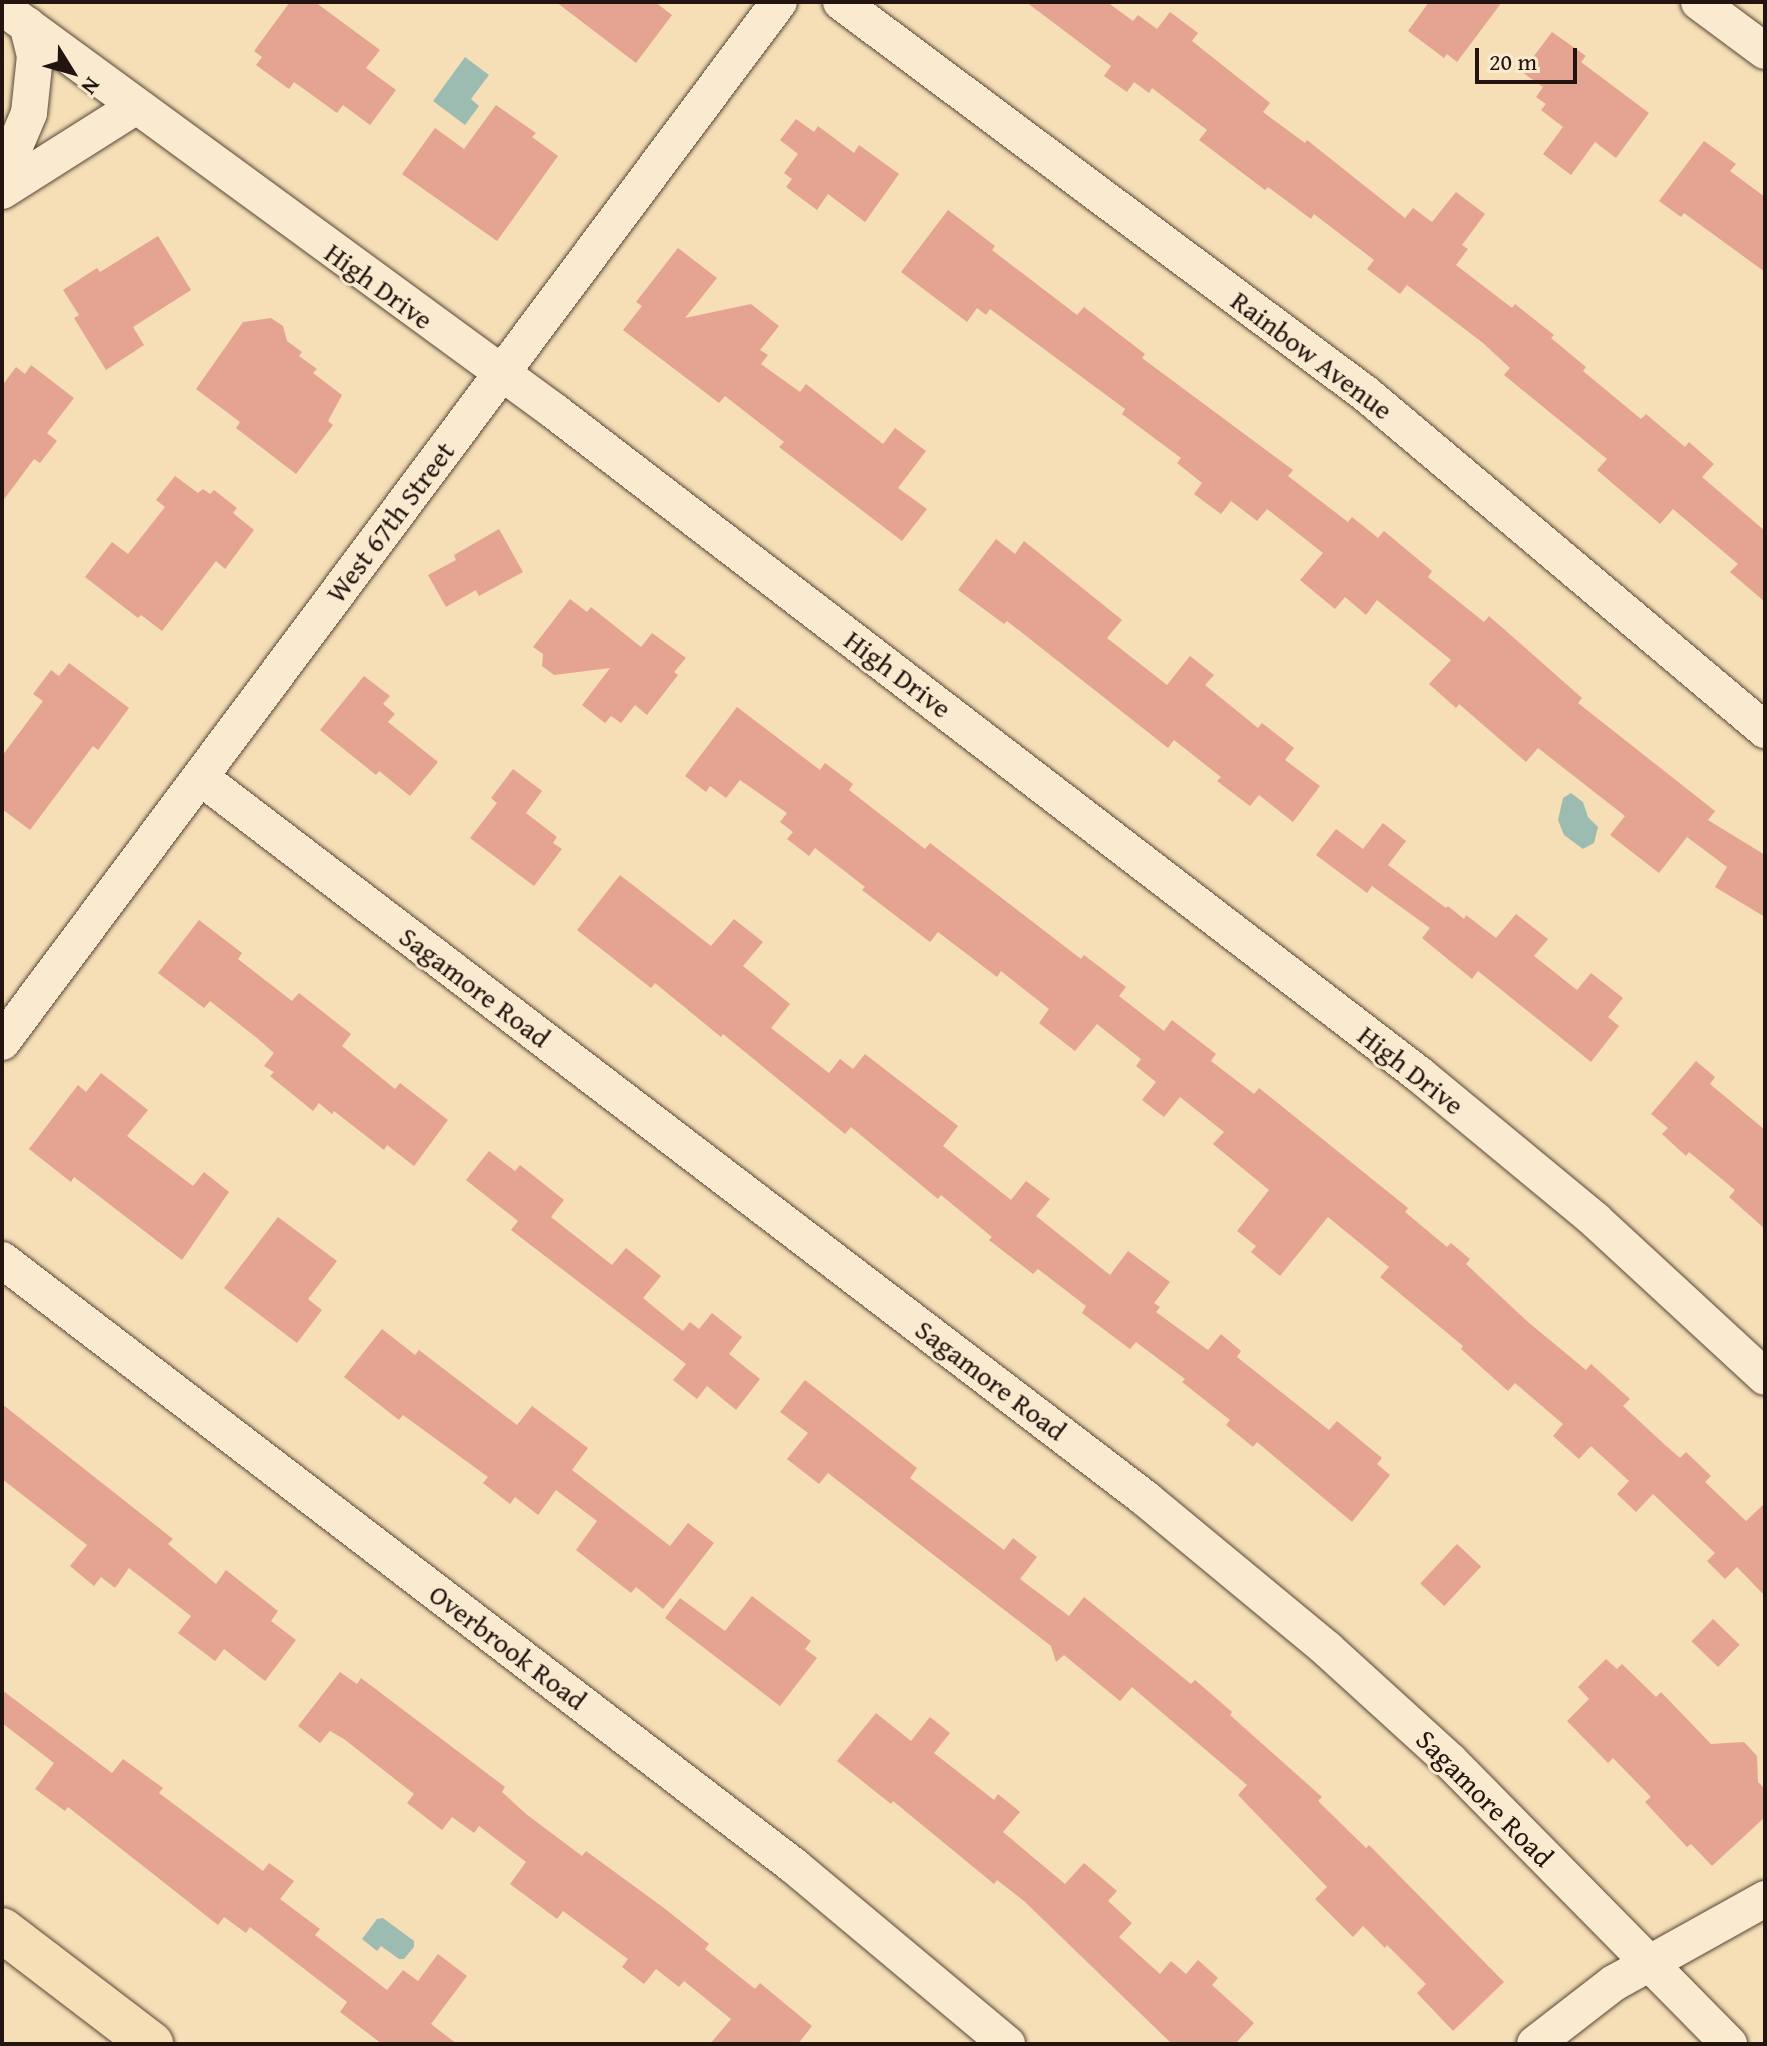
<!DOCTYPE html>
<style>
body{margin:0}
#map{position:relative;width:1767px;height:2046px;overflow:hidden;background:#f6dfb6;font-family:"Gentium Book Plus",serif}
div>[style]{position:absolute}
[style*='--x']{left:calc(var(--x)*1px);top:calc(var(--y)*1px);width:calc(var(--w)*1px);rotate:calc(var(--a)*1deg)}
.water>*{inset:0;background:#9dbcb1}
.building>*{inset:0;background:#e5a391;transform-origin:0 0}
.roads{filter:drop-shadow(0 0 2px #584739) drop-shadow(0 0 2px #584739)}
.minor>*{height:36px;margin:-18px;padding:0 18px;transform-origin:18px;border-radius:18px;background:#f9ead0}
.major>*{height:44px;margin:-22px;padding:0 22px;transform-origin:22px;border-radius:22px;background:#f6dfb6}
span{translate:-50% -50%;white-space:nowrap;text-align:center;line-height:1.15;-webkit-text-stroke:6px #f9ead0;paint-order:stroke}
.street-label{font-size:28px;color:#23140f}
.frame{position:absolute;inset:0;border:4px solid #23140f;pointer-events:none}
.north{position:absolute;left:32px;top:32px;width:80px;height:80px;-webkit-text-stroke:6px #f9ead0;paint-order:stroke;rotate:127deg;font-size:22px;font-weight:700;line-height:32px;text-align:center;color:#23140f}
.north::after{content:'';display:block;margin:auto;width:28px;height:36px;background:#23140f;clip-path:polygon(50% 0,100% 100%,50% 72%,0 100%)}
.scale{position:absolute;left:1475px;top:48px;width:102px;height:36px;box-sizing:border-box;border:4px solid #23140f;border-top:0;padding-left:10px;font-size:24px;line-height:28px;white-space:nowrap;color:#23140f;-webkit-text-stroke:6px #f9ead0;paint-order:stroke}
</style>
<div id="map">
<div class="water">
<div style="clip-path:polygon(465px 57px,489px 75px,471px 99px,479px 106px,465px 125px,433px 101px)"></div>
<div style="clip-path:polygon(1571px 793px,1583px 802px,1588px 817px,1598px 827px,1594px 843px,1583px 849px,1564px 835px,1558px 820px,1563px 798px)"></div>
<div style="clip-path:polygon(383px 1918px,414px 1941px,414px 1947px,404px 1959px,399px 1959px,381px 1946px,377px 1951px,362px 1939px,377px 1919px)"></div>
</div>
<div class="building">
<div style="clip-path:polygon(290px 2px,315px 2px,380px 50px,366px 68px,396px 90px,370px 125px,343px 105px,337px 113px,294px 82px,289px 89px,256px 65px,262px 57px,254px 51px)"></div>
<div style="clip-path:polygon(556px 2px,655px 2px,672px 15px,636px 63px)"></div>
<div style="clip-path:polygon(1026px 2px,1107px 2px,1133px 21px,1138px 15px,1157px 29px,1170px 12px,1198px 33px,1192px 41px,1270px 103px,1263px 112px,1305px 143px,1307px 140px,1405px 218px,1413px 208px,1432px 222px,1456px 192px,1485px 214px,1462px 245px,1468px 249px,1456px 265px,1512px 308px,1515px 304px,1554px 335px,1551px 338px,1586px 367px,1583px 371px,1641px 419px,1646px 414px,1685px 447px,1689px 442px,1714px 464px,1702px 477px,1765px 531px,1765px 602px,1730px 572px,1738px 564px,1673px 509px,1660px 524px,1597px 470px,1607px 459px,1504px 375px,1510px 368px,1483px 343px,1407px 285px,1400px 294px,1367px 269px,1374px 260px,1314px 214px,1311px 219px,1268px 187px,1265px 190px,1199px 140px,1207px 130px,1152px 88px,1149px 93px,1134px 82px,1127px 92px,1104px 76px,1111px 66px)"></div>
<div style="clip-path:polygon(1429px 2px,1502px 2px,1457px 62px,1447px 54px,1444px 58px,1408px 31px)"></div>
<div style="clip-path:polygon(1552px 32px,1586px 56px,1581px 62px,1649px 113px,1616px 158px,1595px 142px,1571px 175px,1543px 154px,1563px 127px,1541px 110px,1546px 104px,1536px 97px,1543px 87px,1522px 72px)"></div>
<div style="clip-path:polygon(496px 105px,536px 133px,532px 137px,558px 156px,497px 241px,402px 174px,435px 128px,464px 149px)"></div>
<div style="clip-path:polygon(796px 119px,814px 132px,818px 126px,854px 153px,859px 145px,899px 174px,865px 222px,828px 194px,817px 210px,786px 187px,792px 179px,784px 173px,798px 154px,780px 140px)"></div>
<div style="clip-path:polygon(1704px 141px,1736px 164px,1730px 171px,1765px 197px,1765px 272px,1684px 213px,1681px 217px,1659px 201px)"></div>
<div style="clip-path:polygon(948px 210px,995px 246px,992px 250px,1077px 315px,1084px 307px,1145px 354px,1142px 358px,1293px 470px,1288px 476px,1348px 522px,1352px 517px,1378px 538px,1384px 531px,1432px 571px,1428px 577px,1484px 622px,1489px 616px,1582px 698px,1578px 703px,1715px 811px,1708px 820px,1765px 855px,1765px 917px,1715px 887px,1727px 867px,1687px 837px,1659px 873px,1610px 835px,1625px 816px,1538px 748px,1526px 762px,1459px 704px,1456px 708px,1429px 684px,1451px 660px,1377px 600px,1366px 615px,1345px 597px,1335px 609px,1300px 580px,1323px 553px,1267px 509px,1257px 521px,1231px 501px,1221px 514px,1194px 494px,1202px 483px,1177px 463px,1181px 458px,1122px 414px,1125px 409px,990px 309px,986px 315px,977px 308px,967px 322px,901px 272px)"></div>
<div style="clip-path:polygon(158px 236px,191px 290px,133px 327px,144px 345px,106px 370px,74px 318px,79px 315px,63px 290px,97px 268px,100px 272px)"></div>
<div style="clip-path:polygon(678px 248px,717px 278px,685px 318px,751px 304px,779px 326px,760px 350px,768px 355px,761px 364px,800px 392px,806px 384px,883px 444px,895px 428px,926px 451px,898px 488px,927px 509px,902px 541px,779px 447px,784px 442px,725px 396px,719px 403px,623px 330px,642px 306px,636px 302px)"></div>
<div style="clip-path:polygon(271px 318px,283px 326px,287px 341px,302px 352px,299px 356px,317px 369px,313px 373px,342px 395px,328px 421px,333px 425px,296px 474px,236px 428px,240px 422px,196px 389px,243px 322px)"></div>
<div style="clip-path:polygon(31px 365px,74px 398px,47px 433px,57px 441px,40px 463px,34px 459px,2px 502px,2px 386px,16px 367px,25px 374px)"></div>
<div style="clip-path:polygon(175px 476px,198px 493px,203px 489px,210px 494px,214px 490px,237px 508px,233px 513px,254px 530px,225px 569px,216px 561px,162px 631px,141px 615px,138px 618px,85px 577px,112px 542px,128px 554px,165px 507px,156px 500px)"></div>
<div style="clip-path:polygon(499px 529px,523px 572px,479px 596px,476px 590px,446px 607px,428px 575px,456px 560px,454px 555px)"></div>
<div style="clip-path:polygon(996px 539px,1015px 554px,1024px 541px,1122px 620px,1107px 638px,1167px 685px,1190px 656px,1214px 675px,1205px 685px,1258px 728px,1262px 723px,1294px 748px,1285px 760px,1320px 786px,1293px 822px,1259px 795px,1250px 806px,1217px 781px,1221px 777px,1174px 740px,1168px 748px,1007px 621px,1004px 624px,958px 590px)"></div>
<div style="clip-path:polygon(570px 599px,587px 612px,591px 607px,641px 647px,652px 633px,686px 658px,674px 672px,678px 675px,647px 715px,635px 705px,621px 723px,611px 716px,605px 723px,582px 705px,610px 668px,554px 675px,542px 666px,543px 654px,533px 647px)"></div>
<div style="clip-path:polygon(69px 663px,129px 708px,98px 750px,93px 746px,30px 830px,2px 809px,2px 756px,43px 701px,33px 694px,51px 670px,59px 676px)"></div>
<div style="clip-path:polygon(364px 676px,390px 696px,383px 704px,395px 714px,388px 722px,438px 762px,410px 796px,379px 771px,376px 775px,320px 730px)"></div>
<div style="clip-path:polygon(737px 707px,820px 770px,825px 763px,853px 784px,849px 790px,925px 849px,930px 843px,1081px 959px,1084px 955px,1126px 987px,1119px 996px,1164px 1031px,1172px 1020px,1216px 1054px,1211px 1061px,1254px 1094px,1259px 1088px,1408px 1208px,1405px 1212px,1447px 1247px,1451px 1243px,1470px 1259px,1466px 1264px,1528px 1322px,1586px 1370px,1591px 1364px,1630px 1399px,1623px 1406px,1664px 1444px,1680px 1458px,1686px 1452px,1711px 1476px,1705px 1482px,1746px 1521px,1765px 1503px,1765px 1596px,1737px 1567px,1725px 1579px,1707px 1561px,1715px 1553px,1653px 1494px,1636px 1512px,1617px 1494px,1629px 1481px,1591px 1446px,1579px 1459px,1553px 1436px,1563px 1424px,1515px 1383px,1508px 1391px,1461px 1349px,1463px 1346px,1380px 1277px,1389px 1267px,1328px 1217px,1280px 1276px,1251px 1252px,1256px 1246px,1237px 1231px,1269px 1190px,1213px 1144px,1224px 1132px,1180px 1097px,1164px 1117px,1142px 1100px,1156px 1082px,1136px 1066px,1141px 1059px,1097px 1024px,1075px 1051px,1039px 1023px,1049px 1009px,1001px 971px,997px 977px,938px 932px,930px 942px,862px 890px,865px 887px,815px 848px,809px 856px,787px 839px,793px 832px,780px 822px,787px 813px,740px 780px,726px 798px,710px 786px,706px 792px,685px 776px)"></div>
<div style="clip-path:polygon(513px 769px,542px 791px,526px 813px,557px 837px,553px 843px,562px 849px,534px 886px,470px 838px,497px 803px,491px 798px)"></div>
<div style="clip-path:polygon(1383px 823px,1406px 841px,1388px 865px,1446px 908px,1448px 906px,1464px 919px,1466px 915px,1496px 938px,1516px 914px,1548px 939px,1534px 956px,1577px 990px,1591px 973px,1623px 998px,1608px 1017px,1619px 1026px,1591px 1062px,1478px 971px,1472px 979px,1422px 938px,1430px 928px,1372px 886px,1367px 893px,1316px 855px,1336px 829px,1363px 849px)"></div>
<div style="clip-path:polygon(620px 875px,711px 946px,734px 919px,763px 942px,743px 966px,790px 1004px,771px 1028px,829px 1073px,840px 1059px,853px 1069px,865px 1054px,958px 1126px,943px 1146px,1011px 1200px,1026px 1181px,1050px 1199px,1036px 1216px,1110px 1275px,1128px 1251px,1170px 1282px,1154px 1303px,1160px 1307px,1156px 1312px,1208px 1350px,1221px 1334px,1241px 1351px,1237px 1357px,1329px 1430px,1337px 1421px,1382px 1458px,1377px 1464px,1390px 1475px,1352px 1522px,1257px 1442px,1253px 1447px,1226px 1425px,1230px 1420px,1182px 1382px,1185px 1379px,1136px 1342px,1130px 1349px,1082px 1313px,1086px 1306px,1038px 1269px,1033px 1274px,989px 1240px,992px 1237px,941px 1195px,938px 1199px,851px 1127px,845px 1134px,723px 1034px,721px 1037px,655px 983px,651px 988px,577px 930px)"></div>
<div style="clip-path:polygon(199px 920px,242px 953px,238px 959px,292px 1001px,299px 993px,351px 1034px,342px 1046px,395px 1089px,400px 1083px,448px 1120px,414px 1166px,387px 1145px,384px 1150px,334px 1111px,332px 1114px,319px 1103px,313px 1111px,270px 1076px,274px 1072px,264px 1066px,274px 1053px,257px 1038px,210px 1001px,204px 1008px,158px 973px)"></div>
<div style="clip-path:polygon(1696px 1061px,1715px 1077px,1710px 1084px,1765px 1130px,1765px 1229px,1729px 1197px,1735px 1190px,1689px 1152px,1686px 1156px,1662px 1134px,1668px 1128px,1651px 1114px)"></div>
<div style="clip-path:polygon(101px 1073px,148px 1110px,127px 1136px,193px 1186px,204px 1172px,229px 1192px,182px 1260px,74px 1177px,71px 1182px,29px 1149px,78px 1085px,86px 1092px)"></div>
<div style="clip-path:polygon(489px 1151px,515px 1171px,520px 1165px,564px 1200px,551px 1217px,612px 1265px,626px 1248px,661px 1276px,643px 1298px,683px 1331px,690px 1322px,699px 1329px,712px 1313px,742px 1337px,729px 1354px,760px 1379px,736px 1410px,707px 1386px,697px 1399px,673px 1380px,686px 1364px,511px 1230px,518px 1221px,466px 1180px)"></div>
<div style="clip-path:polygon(278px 1217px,337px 1261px,308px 1299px,322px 1310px,297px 1343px,224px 1288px)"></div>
<div style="clip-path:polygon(382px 1329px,415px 1355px,419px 1350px,517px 1425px,532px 1406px,588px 1448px,572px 1470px,670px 1546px,688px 1523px,714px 1543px,663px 1609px,636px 1587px,631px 1593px,576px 1550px,597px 1521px,556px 1490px,538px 1515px,515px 1497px,510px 1504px,483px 1483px,488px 1477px,403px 1415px,399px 1420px,344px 1377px)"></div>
<div style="clip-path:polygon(805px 1380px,917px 1468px,910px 1478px,1004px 1550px,1013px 1538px,1037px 1557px,1020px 1579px,1069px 1616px,1084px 1597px,1191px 1684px,1195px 1680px,1232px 1712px,1230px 1715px,1322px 1797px,1318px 1801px,1366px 1848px,1369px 1845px,1504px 1982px,1453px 2031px,1417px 1993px,1426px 1984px,1387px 1945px,1385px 1948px,1363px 1926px,1353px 1937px,1315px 1899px,1327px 1887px,1238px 1795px,1247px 1785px,1132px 1687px,1120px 1701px,1064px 1655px,1056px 1662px,1051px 1646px,828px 1473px,819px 1484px,787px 1459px,808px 1433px,780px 1412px)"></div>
<div style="clip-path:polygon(2px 1404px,173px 1539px,168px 1544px,216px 1584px,226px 1570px,278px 1611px,271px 1621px,296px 1640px,265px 1681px,224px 1649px,215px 1661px,178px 1633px,191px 1616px,129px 1568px,115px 1588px,101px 1577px,94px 1586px,70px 1566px,87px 1545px,2px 1479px)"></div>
<div style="left:1457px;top:1544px;width:33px;height:54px;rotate:43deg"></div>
<div style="clip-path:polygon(752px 1596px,811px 1641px,805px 1649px,817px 1658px,780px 1706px,665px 1618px,680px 1598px,725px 1631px)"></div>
<div style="left:1713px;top:1619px;width:37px;height:31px;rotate:44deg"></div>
<div style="clip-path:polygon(1606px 1659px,1617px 1669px,1622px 1664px,1656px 1697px,1661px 1692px,1711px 1744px,1744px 1742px,1757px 1756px,1758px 1782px,1765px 1789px,1765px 1817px,1712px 1866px,1691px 1844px,1687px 1847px,1645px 1802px,1651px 1797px,1613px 1758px,1608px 1763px,1567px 1721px,1589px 1699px,1578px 1687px)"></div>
<div style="clip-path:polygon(340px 1672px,357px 1684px,361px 1678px,505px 1787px,502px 1792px,526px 1814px,582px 1856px,586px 1851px,664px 1908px,709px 1944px,705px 1949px,755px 1989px,760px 1983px,812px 2026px,798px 2044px,710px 2044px,731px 2019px,684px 1981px,679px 1987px,656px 1969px,644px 1984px,622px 1967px,628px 1959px,563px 1911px,557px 1919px,510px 1884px,526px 1862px,479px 1826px,474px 1833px,452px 1817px,442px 1830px,407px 1803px,414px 1794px,344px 1739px,330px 1731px,320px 1743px,298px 1726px)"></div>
<div style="clip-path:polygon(2px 1690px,112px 1773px,123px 1759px,163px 1788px,159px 1793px,263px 1871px,269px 1863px,294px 1881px,280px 1899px,320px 1929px,315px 1935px,387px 1990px,403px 1970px,418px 1981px,438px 1954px,467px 1976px,431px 2024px,457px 2044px,382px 2044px,340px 2012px,347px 2002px,250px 1927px,246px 1933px,224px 1917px,218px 1925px,68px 1807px,65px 1811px,35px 1789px,54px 1763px,2px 1723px)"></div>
<div style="clip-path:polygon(876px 1713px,911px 1741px,930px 1717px,950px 1733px,934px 1753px,994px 1800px,998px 1794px,1020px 1812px,1003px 1832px,1065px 1884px,1084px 1863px,1117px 1891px,1108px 1901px,1132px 1923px,1119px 1937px,1160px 1974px,1171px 1961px,1186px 1974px,1198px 1960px,1218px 1978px,1212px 1985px,1254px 2023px,1235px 2044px,1172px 2044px,1024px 1901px,997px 1880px,994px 1884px,893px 1801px,891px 1804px,837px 1761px)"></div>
</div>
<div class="roads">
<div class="minor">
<div style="--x:841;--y:2;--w:655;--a:36.75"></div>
<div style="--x:1366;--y:394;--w:522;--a:40.1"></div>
<div style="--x:1699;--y:2;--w:82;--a:36.6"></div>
<div style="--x:2;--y:7;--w:684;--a:36.2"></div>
<div style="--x:554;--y:411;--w:1091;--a:37.48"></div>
<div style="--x:1420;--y:1075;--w:227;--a:39.6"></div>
<div style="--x:1595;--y:1220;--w:231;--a:42.7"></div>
<div style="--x:2;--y:177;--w:69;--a:-67.1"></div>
<div style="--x:29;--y:113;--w:57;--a:-84"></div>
<div style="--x:35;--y:56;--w:32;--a:-104"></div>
<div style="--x:2;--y:191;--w:157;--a:-32.3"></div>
<div style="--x:200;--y:777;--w:1190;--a:37.35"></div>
<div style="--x:1146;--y:1499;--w:235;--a:39.6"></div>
<div style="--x:1327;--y:1649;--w:165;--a:42.3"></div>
<div style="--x:1449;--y:1760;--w:399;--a:45.4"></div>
<div style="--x:2;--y:1042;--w:1298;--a:-53.24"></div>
<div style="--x:2;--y:1260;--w:997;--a:37.42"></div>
<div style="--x:794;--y:1866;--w:278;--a:39.9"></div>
<div style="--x:1535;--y:2044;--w:100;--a:-37.7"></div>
<div style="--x:1614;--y:1983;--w:173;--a:-29.1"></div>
</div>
<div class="major">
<div style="--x:2;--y:1930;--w:188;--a:37.4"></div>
</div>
</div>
<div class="street-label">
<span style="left:379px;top:286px;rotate:36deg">High Drive</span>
<span style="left:1312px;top:355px;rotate:37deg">Rainbow Avenue</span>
<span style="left:390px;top:522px;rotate:-53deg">West 67th Street</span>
<span style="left:898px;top:674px;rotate:37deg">High Drive</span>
<span style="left:475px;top:987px;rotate:37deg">Sagamore Road</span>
<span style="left:1411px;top:1070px;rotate:38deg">High Drive</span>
<span style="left:991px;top:1380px;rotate:37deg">Sagamore Road</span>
<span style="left:508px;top:1647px;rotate:37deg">Overbrook Road</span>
<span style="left:1485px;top:1798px;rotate:45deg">Sagamore Road</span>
</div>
<div class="frame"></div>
<div class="north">N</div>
<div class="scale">20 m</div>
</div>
